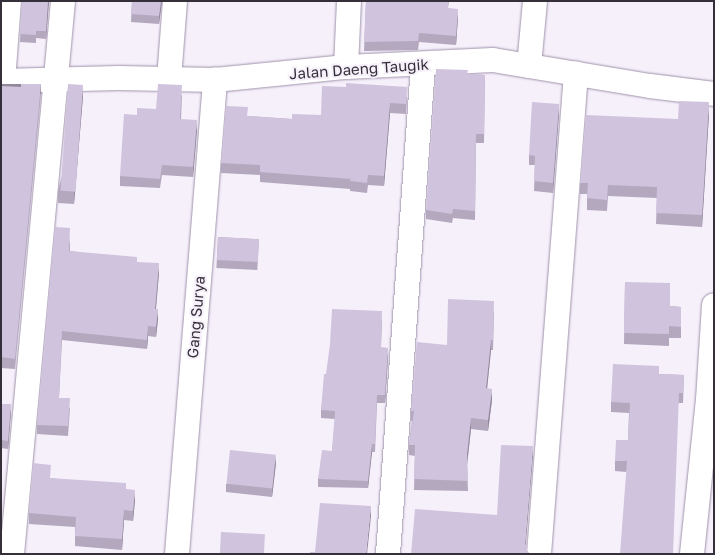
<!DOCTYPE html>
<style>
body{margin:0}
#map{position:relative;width:715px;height:555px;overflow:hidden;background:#f6f0fb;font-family:"Golos Text",sans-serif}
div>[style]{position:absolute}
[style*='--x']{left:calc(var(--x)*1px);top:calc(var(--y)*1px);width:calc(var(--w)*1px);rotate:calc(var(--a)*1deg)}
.roads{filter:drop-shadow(0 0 1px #9f92ab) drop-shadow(0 0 1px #9f92ab)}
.minor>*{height:24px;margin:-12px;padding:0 12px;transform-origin:12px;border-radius:12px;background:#fff}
.wall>*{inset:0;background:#b3a8be;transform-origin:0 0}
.shaded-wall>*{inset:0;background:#92889b;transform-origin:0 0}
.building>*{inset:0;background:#d0c3dd;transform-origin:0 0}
span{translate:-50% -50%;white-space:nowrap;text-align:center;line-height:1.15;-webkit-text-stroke:4px #f6f0fb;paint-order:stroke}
.street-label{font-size:15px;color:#342f39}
.frame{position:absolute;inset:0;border:2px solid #342f39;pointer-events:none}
</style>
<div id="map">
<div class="roads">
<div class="minor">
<div style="--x:529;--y:66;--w:65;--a:-84.7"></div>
<div style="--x:346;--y:67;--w:66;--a:-87.4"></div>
<div style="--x:169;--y:79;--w:78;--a:-85.6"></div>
<div style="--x:1;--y:81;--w:118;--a:-1.5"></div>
<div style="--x:119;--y:78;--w:96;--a:1.2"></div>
<div style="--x:215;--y:80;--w:132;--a:-5.7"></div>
<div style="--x:346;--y:67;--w:147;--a:-2.7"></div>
<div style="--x:493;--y:60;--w:159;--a:9.4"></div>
<div style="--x:650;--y:86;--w:64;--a:7.1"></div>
<div style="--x:3;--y:81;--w:80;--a:-85.7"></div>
<div style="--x:12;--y:554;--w:555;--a:-84.73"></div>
<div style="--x:177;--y:554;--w:476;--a:-85.4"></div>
<div style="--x:388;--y:554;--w:491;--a:-85.9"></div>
<div style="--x:539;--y:554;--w:482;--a:-85.6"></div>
<div style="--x:692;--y:554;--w:155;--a:-84.1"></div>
<div style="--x:708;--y:400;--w:95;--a:-86.4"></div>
</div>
</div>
<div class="wall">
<div style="clip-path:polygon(22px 1px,49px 1px,46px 39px,36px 38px,36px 43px,20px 42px)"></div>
<div style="clip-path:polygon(132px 1px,162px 1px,159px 24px,131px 22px)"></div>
<div style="clip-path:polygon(366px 1px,449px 1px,448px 8px,458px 17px,456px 45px,419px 42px,418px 50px,364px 51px)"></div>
<div style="clip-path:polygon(467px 74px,485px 75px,484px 143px,476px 143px,475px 220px,453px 218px,452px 223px,426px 219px,426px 210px)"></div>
<div style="clip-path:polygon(1px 86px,41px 94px,15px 369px,1px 368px)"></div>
<div style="clip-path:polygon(182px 95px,181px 119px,197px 130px,193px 177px,162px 175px,160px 188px,120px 186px,120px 176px,156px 109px)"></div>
<div style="clip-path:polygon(83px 96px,74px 204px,58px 203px,58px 191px)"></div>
<div style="clip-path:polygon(407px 97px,406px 114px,390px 113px,384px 186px,368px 185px,367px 193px,350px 191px,350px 189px,260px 182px,260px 175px,221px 173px,221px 163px,248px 116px,292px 119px,321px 115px)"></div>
<div style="clip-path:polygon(559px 113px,553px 193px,534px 191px,535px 165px,529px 165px,529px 155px)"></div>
<div style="clip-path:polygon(709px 114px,702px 227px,656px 224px,657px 198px,608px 196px,607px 211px,587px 210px,587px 194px,580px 194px,580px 183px,678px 119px)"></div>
<div style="left:218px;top:237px;width:41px;height:31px;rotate:3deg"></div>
<div style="clip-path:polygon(70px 238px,70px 251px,137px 262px,159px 273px,156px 309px,158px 319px,156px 337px,148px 336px,147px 349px,62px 340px,59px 398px,70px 408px,68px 436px,37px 434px,37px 425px)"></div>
<div style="clip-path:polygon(625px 282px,670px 306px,681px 307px,681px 338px,669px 338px,669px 346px,624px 344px)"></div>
<div style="clip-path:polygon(494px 311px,493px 350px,491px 350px,487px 389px,492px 400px,488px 431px,471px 429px,467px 464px,468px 491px,414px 490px,415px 456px,409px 455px,409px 445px,412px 421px,411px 421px,411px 411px,447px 345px)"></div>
<div style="clip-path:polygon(382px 319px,381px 347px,388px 356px,385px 403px,377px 403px,375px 452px,372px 452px,368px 488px,318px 487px,318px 479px,332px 451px,335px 419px,321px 418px,321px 410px,326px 374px)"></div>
<div style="clip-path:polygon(659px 374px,684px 375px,683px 403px,679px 403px,626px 472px,615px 471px,615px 461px,628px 440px,629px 413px,611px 412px,611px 402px)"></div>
<div style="clip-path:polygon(1px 404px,11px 412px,8px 449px,1px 448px)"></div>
<div style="clip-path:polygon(276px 463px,272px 497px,226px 492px,226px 484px)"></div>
<div style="clip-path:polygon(51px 478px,126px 490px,135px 500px,133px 521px,124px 520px,122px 550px,75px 546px,75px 527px,29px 524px,29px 513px)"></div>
</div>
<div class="shaded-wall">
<div style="clip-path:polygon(48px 1px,49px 1px,46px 39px,46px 31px)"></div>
<div style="clip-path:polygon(161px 1px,162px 1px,159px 24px,159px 16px)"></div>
<div style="clip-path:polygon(458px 9px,458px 17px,456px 45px,456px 36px)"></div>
<div style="left:41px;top:84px;width:10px;height:276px;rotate:90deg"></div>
<div style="clip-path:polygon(83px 85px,83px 96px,74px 204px,74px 192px)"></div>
<div style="clip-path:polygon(709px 102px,709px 114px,702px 227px,702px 215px)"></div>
<div style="clip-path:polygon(390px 103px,390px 113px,384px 186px,384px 176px)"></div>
<div style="clip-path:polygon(559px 104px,559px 113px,553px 193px,553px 183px)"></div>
<div style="clip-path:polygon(197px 120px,197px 130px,193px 177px,193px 167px)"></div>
<div style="clip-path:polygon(159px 263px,159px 273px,155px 318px,155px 309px)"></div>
<div style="clip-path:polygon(158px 309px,158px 319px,156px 337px,156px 327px)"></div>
<div style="clip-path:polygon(148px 326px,148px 336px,147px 349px,147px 340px)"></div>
<div style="clip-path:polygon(491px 340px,491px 350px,486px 399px,486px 388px)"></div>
<div style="clip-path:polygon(388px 348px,388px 356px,385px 403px,385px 395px)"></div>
<div style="clip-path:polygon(492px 389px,492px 400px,488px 431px,488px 420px)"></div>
<div style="clip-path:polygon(11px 404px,11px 412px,8px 449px,8px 441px)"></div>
<div style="clip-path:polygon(471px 418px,471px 429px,467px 465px,467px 454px)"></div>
<div style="clip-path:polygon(372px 444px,372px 452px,368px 488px,368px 481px)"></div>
<div style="clip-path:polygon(533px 446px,533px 456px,525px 553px,525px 543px)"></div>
<div style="clip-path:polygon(276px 455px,276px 463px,272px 497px,272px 489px)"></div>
<div style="clip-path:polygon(135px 490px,135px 500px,133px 521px,133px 511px)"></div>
<div style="clip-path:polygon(371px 506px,371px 516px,367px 554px,366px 554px)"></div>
<div style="clip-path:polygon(124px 510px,124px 520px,122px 550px,122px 539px)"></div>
</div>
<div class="building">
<div style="clip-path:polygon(22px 1px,48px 1px,46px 31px,36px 31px,36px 35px,20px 34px)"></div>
<div style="clip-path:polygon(132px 1px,161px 1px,159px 16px,131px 14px)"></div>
<div style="clip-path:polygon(366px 1px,448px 1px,448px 8px,458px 9px,456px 36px,419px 33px,418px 41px,364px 42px)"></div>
<div style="clip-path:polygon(436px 69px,468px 70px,467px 74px,485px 75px,484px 134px,476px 134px,475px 211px,453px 209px,452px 214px,426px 210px)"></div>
<div style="clip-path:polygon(346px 83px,407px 87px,406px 104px,390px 103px,384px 176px,368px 175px,367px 183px,350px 181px,351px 179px,260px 172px,260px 165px,221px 163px,226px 106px,248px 107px,247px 116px,292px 119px,292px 114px,321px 115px,322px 86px,346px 87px)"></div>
<div style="clip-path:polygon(21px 84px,41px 84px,15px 359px,1px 357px,1px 86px,21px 87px)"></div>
<div style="left:68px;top:84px;width:15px;height:107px;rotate:4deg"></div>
<div style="clip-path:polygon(158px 84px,182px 85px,180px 119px,197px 120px,193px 167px,162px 165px,160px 179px,120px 176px,124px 114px,137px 115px,137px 108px,156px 109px)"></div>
<div style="clip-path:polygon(679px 101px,709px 102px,702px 215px,656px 213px,657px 187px,608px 185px,607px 200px,587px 198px,588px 183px,580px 183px,586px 115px,678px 119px)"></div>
<div style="clip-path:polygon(532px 102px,559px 104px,553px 183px,534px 181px,535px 156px,529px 155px)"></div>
<div style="clip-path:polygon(55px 227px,70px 228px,69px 251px,137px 257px,137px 262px,159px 263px,155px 309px,158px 309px,156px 327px,148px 326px,147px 340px,62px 331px,59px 398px,70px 398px,68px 426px,37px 425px)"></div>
<div style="left:218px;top:237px;width:41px;height:23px;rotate:3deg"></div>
<div style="clip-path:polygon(625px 282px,670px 283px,670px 306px,681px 307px,681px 327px,669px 326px,669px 334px,624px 333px)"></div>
<div style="clip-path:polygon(448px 299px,494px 301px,493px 340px,491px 340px,486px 388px,492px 389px,488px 420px,471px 418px,467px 454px,468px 481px,414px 479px,415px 445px,409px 445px,414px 411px,411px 411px,417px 342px,447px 345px)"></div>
<div style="clip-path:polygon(332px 309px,382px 311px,381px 347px,388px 348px,385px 395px,377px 395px,375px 444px,372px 444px,368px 481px,318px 479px,322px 450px,332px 451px,335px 411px,321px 410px,324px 374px,326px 374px,330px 344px)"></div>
<div style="clip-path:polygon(613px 364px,659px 366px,659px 374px,684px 375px,683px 393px,679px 393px,673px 554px,620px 554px,627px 461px,615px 461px,616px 440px,628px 440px,630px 403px,611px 402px)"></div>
<div style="clip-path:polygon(1px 404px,11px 404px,8px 441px,1px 440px)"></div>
<div style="clip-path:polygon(501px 445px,533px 446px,525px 543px,527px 550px,530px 554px,411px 554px,415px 509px,497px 515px)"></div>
<div style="left:230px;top:450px;width:46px;height:34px;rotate:6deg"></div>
<div style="clip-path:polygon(33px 463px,51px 465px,50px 478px,126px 483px,126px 489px,135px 490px,133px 511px,124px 510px,122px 539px,75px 536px,76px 517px,29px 513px)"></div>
<div style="clip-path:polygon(320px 503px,371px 506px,366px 554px,360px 553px,360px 554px,310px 554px,310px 552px,315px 552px)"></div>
<div style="left:221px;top:532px;width:44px;height:22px;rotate:3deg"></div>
</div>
<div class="street-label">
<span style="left:359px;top:69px;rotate:-4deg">Jalan Daeng Taugik</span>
<span style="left:196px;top:317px;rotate:-85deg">Gang Surya</span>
</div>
<div class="frame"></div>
</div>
